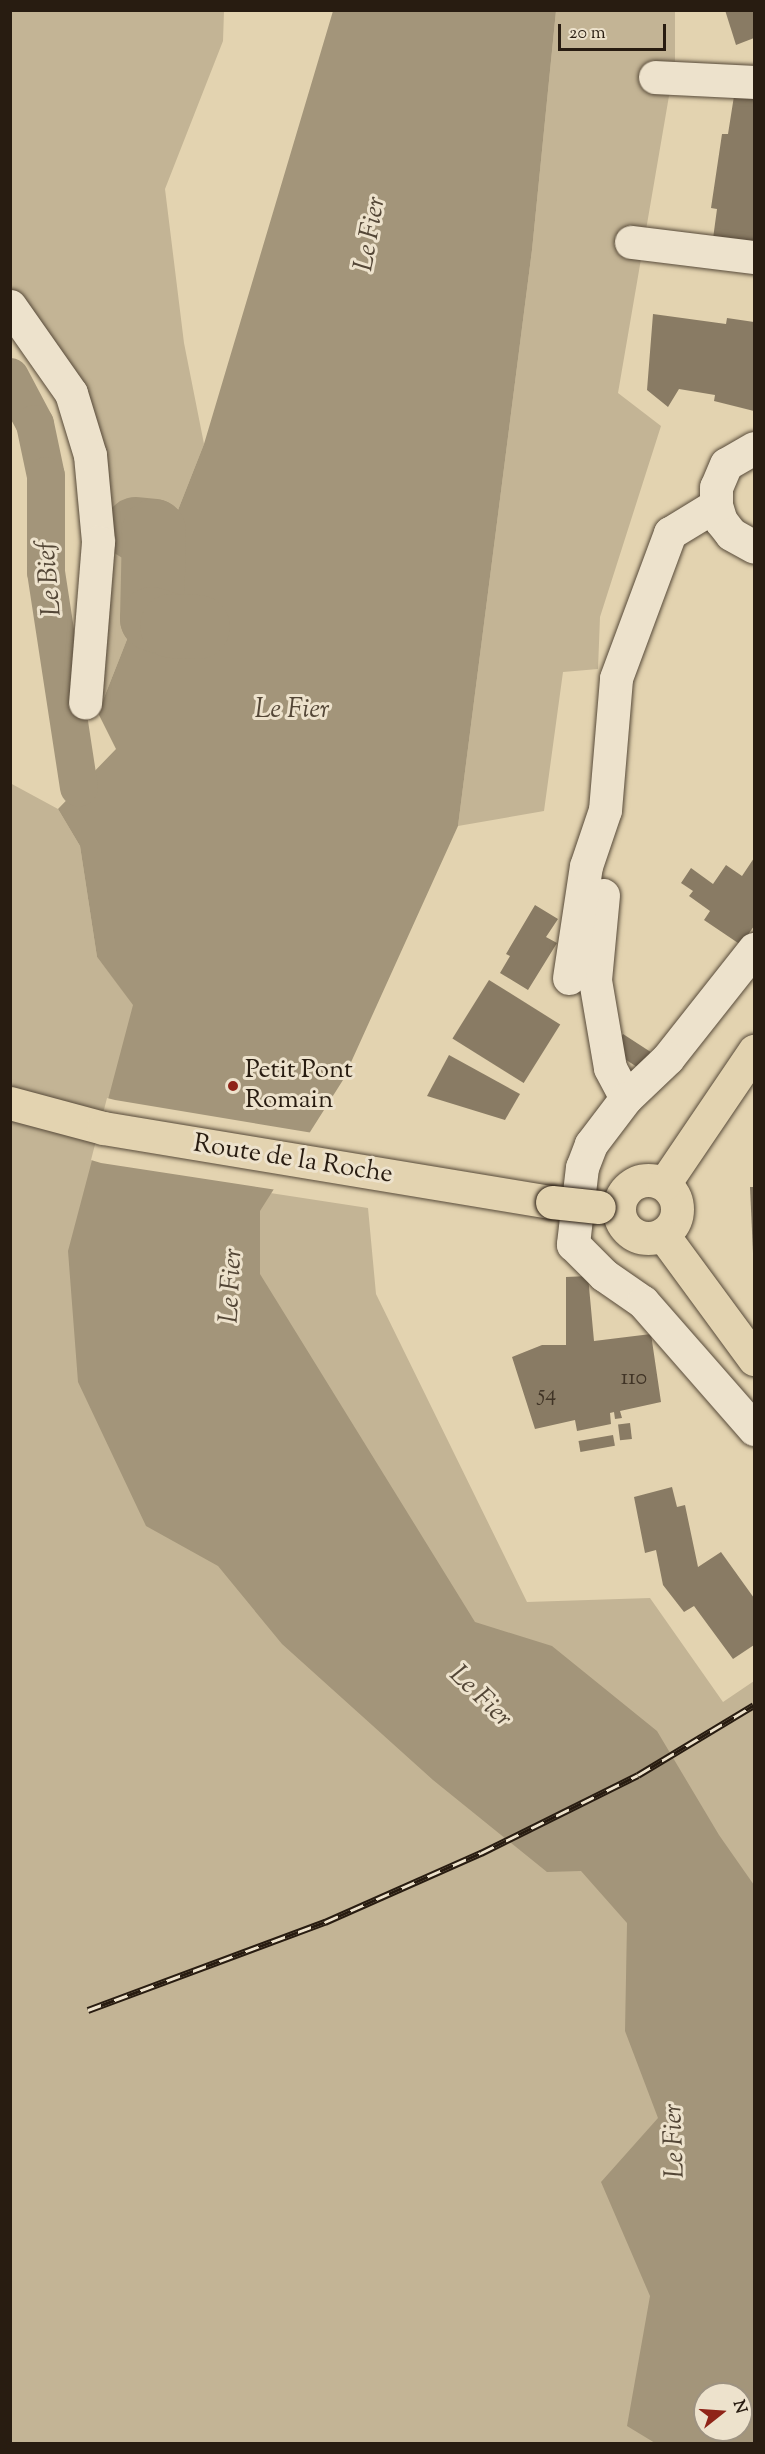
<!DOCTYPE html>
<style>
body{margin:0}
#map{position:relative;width:765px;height:2454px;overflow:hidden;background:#e3d3b0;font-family:"Sorts Mill Goudy",serif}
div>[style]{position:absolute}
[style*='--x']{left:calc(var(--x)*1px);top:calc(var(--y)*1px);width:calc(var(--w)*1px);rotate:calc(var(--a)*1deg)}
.green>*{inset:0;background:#c3b495}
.water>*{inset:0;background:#a3957a}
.pier>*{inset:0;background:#e3d3b0}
.canal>*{height:38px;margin:-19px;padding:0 19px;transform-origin:19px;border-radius:19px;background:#a3957a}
.river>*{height:64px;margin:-32px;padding:0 32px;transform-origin:32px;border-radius:32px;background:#a3957a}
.building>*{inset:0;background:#897b64;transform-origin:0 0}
.roads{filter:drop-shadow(0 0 2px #574a39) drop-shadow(0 0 2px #574a39)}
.minor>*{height:33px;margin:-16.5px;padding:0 16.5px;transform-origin:16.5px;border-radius:16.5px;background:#ede2cc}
.major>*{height:33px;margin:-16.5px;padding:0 16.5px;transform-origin:16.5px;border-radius:16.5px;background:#e3d3b0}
.major>.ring{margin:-16.5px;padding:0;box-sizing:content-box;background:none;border:33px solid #e3d3b0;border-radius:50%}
.rail>*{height:7px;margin-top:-3.5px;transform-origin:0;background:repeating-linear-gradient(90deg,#ede2cc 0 14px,#281c11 0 28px);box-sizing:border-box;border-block:2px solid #281c11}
.bridges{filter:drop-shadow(0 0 2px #281c11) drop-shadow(0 0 2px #281c11)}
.major-bridge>*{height:33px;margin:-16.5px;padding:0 16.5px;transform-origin:16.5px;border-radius:16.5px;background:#e3d3b0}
.dots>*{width:16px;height:16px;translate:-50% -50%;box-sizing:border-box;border:3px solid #ede2cc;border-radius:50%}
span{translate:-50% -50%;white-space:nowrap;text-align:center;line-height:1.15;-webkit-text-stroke:6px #ede2cc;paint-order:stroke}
.number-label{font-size:22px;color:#403426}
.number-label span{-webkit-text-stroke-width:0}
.poi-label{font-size:26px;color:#281c11}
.left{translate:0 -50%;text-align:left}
.street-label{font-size:26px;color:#281c11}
.water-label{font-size:27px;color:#534636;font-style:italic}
.frame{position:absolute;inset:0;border:12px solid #281c11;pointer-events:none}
.north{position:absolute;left:693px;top:2382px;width:60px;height:60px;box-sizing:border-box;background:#ede2cc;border:2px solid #9e9381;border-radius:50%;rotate:73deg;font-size:16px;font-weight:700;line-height:24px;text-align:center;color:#281c11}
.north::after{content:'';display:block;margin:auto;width:21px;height:27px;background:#8f2418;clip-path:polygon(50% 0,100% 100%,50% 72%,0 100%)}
.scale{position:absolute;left:558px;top:24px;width:108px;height:27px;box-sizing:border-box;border:3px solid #281c11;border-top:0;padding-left:8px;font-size:18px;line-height:21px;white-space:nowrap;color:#281c11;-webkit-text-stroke:4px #ede2cc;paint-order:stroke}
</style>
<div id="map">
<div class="green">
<div style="clip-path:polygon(10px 11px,224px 11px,223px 41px,165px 189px,184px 343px,204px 444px,98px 713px,106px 525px,90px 419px,11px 292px)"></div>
<div style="clip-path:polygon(556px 11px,675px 11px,675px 61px,618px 393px,661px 426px,600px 617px,598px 669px,563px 672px,544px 811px,458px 826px,532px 250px)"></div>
<div style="clip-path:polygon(evenodd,10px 783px,58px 809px,80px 846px,97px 957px,134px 1005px,93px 1166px,368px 1208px,376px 1294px,527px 1602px,650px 1598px,723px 1702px,754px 1681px,754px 2443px,11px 2443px,10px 783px,705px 2394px,741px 2394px,741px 2430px,705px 2430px,705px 2394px)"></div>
</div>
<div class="water">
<div style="clip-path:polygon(evenodd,333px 11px,556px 11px,532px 250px,458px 826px,343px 1080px,260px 1211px,260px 1274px,475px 1622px,552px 1646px,657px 1731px,719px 1835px,754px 1885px,754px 2443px,655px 2443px,627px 2426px,650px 2296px,601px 2182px,658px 2118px,625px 2031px,627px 1923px,581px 1871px,547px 1872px,433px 1780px,282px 1644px,218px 1566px,146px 1526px,78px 1382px,68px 1251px,133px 1005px,97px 957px,80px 846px,58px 809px,116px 749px,98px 713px,204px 444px,333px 11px,705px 2394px,741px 2394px,741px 2430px,705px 2430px,705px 2394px)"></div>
</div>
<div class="pier">
<div style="clip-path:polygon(107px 1098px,115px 1100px,313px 1133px,277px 1190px,101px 1163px,91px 1160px)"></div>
</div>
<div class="canal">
<div style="--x:10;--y:377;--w:53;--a:62"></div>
<div style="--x:35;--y:424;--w:53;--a:78.1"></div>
<div style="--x:46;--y:476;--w:96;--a:90"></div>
<div style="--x:46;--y:572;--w:218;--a:81.3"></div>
</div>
<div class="river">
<div style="--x:136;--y:529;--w:18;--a:6"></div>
<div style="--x:154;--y:531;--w:88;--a:91.3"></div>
<div style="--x:152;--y:619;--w:21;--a:19"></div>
<div style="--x:172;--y:626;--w:26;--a:2"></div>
</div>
<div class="building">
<div style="clip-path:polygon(725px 10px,754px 10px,754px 38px,736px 45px)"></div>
<div style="clip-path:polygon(734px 96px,754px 99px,754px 252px,712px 246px,717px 209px,711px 208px,722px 134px,728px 134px)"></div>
<div style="clip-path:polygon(653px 314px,726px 324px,727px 318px,754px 322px,754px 411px,714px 401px,715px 395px,679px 389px,668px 407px,647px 390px)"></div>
<div style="clip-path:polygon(754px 858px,754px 926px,741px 945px,704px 920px,710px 911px,689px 896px,693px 891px,681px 883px,691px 868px,713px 884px,726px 865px,742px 876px)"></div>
<div style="clip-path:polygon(535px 905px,558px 919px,546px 937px,557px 943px,528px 990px,500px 973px,510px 956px,506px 954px)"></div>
<div style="left:489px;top:980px;width:84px;height:69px;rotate:32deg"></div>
<div style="left:623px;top:1034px;width:33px;height:20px;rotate:33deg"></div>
<div style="clip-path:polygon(449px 1055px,520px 1094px,505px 1120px,427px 1096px)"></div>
<div style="clip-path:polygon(750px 1187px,754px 1187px,754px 1253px,753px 1253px)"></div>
<div style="clip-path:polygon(588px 1276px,594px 1341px,651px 1334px,661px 1402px,620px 1411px,622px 1418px,615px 1419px,614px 1412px,610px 1413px,611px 1424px,577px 1431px,575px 1420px,535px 1429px,512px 1357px,542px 1345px,566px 1345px,566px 1277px)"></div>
<div style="left:630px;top:1423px;width:16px;height:12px;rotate:83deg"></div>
<div style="left:613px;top:1435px;width:11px;height:35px;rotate:80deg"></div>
<div style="clip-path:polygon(672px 1487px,677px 1507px,685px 1505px,698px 1567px,721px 1552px,754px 1598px,754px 1645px,733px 1659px,694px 1606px,684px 1612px,663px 1585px,656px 1550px,645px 1553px,634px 1497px)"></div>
</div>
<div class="roads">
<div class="minor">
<div style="--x:655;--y:77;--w:99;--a:2.9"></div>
<div style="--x:631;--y:242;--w:124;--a:7"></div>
<div style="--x:10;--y:306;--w:106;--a:55"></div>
<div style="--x:71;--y:393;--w:65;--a:73"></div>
<div style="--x:90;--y:455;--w:87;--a:84.7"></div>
<div style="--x:98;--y:542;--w:161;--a:94.6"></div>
<div style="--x:754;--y:448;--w:32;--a:150"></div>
<div style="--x:726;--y:464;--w:25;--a:113"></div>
<div style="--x:716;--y:487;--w:18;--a:90"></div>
<div style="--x:716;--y:505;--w:17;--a:73"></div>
<div style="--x:721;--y:521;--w:16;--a:52"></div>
<div style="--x:731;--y:534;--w:26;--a:29"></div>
<div style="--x:603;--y:895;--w:85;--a:95.4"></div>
<div style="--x:595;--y:980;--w:89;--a:80.3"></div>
<div style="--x:610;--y:1068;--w:34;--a:62"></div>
<div style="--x:754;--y:949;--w:139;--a:128.3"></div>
<div style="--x:668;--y:1058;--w:58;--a:136.4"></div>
<div style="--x:626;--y:1098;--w:58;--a:127.3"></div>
<div style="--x:591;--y:1144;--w:25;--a:111"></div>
<div style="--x:582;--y:1167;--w:78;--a:96.7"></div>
<div style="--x:573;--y:1244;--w:44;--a:45"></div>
<div style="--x:604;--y:1275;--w:47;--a:34.7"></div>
<div style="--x:643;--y:1302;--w:169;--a:48.8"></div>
<div style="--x:569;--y:978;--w:113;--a:-81.4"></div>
<div style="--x:586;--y:866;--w:59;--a:-71.3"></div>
<div style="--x:605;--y:810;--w:132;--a:-85.2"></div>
<div style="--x:616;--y:678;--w:155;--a:-69.6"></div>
<div style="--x:670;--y:533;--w:54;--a:-31.3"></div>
</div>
<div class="major">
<div style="--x:10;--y:1103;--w:96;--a:15"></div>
<div style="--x:103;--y:1128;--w:455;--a:9.4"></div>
<div class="ring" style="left:619px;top:1180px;width:25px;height:25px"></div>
<div style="--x:664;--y:1184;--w:161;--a:-55.9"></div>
<div style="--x:663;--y:1235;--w:154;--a:53.7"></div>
</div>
</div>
<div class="rail">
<div style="--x:88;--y:2010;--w:253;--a:-20.4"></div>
<div style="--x:325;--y:1922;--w:171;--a:-23.9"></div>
<div style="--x:481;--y:1853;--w:175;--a:-26.4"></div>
<div style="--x:638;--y:1775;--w:135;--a:-31.1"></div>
</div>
<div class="bridges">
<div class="major-bridge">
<div style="--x:552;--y:1202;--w:47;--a:6.1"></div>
</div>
</div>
<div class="dots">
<div style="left:233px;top:1086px;background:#8f2418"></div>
</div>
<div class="number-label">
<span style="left:634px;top:1380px">110</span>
<span style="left:547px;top:1396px">54</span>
</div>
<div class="poi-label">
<span class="left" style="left:245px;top:1086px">Petit Pont<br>Romain</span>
</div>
<div class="street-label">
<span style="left:293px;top:1160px;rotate:9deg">Route de la Roche</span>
</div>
<div class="water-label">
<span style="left:371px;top:234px;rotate:-80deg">Le Fier</span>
<span style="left:50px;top:579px;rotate:-95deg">Le Bief</span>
<span style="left:292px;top:711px">Le Fier</span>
<span style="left:232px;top:1286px;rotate:-87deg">Le Fier</span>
<span style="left:480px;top:1697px;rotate:44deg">Le Fier</span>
<span style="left:675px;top:2141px;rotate:-92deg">Le Fier</span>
</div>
<div class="frame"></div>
<div class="north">N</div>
<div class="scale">20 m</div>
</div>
